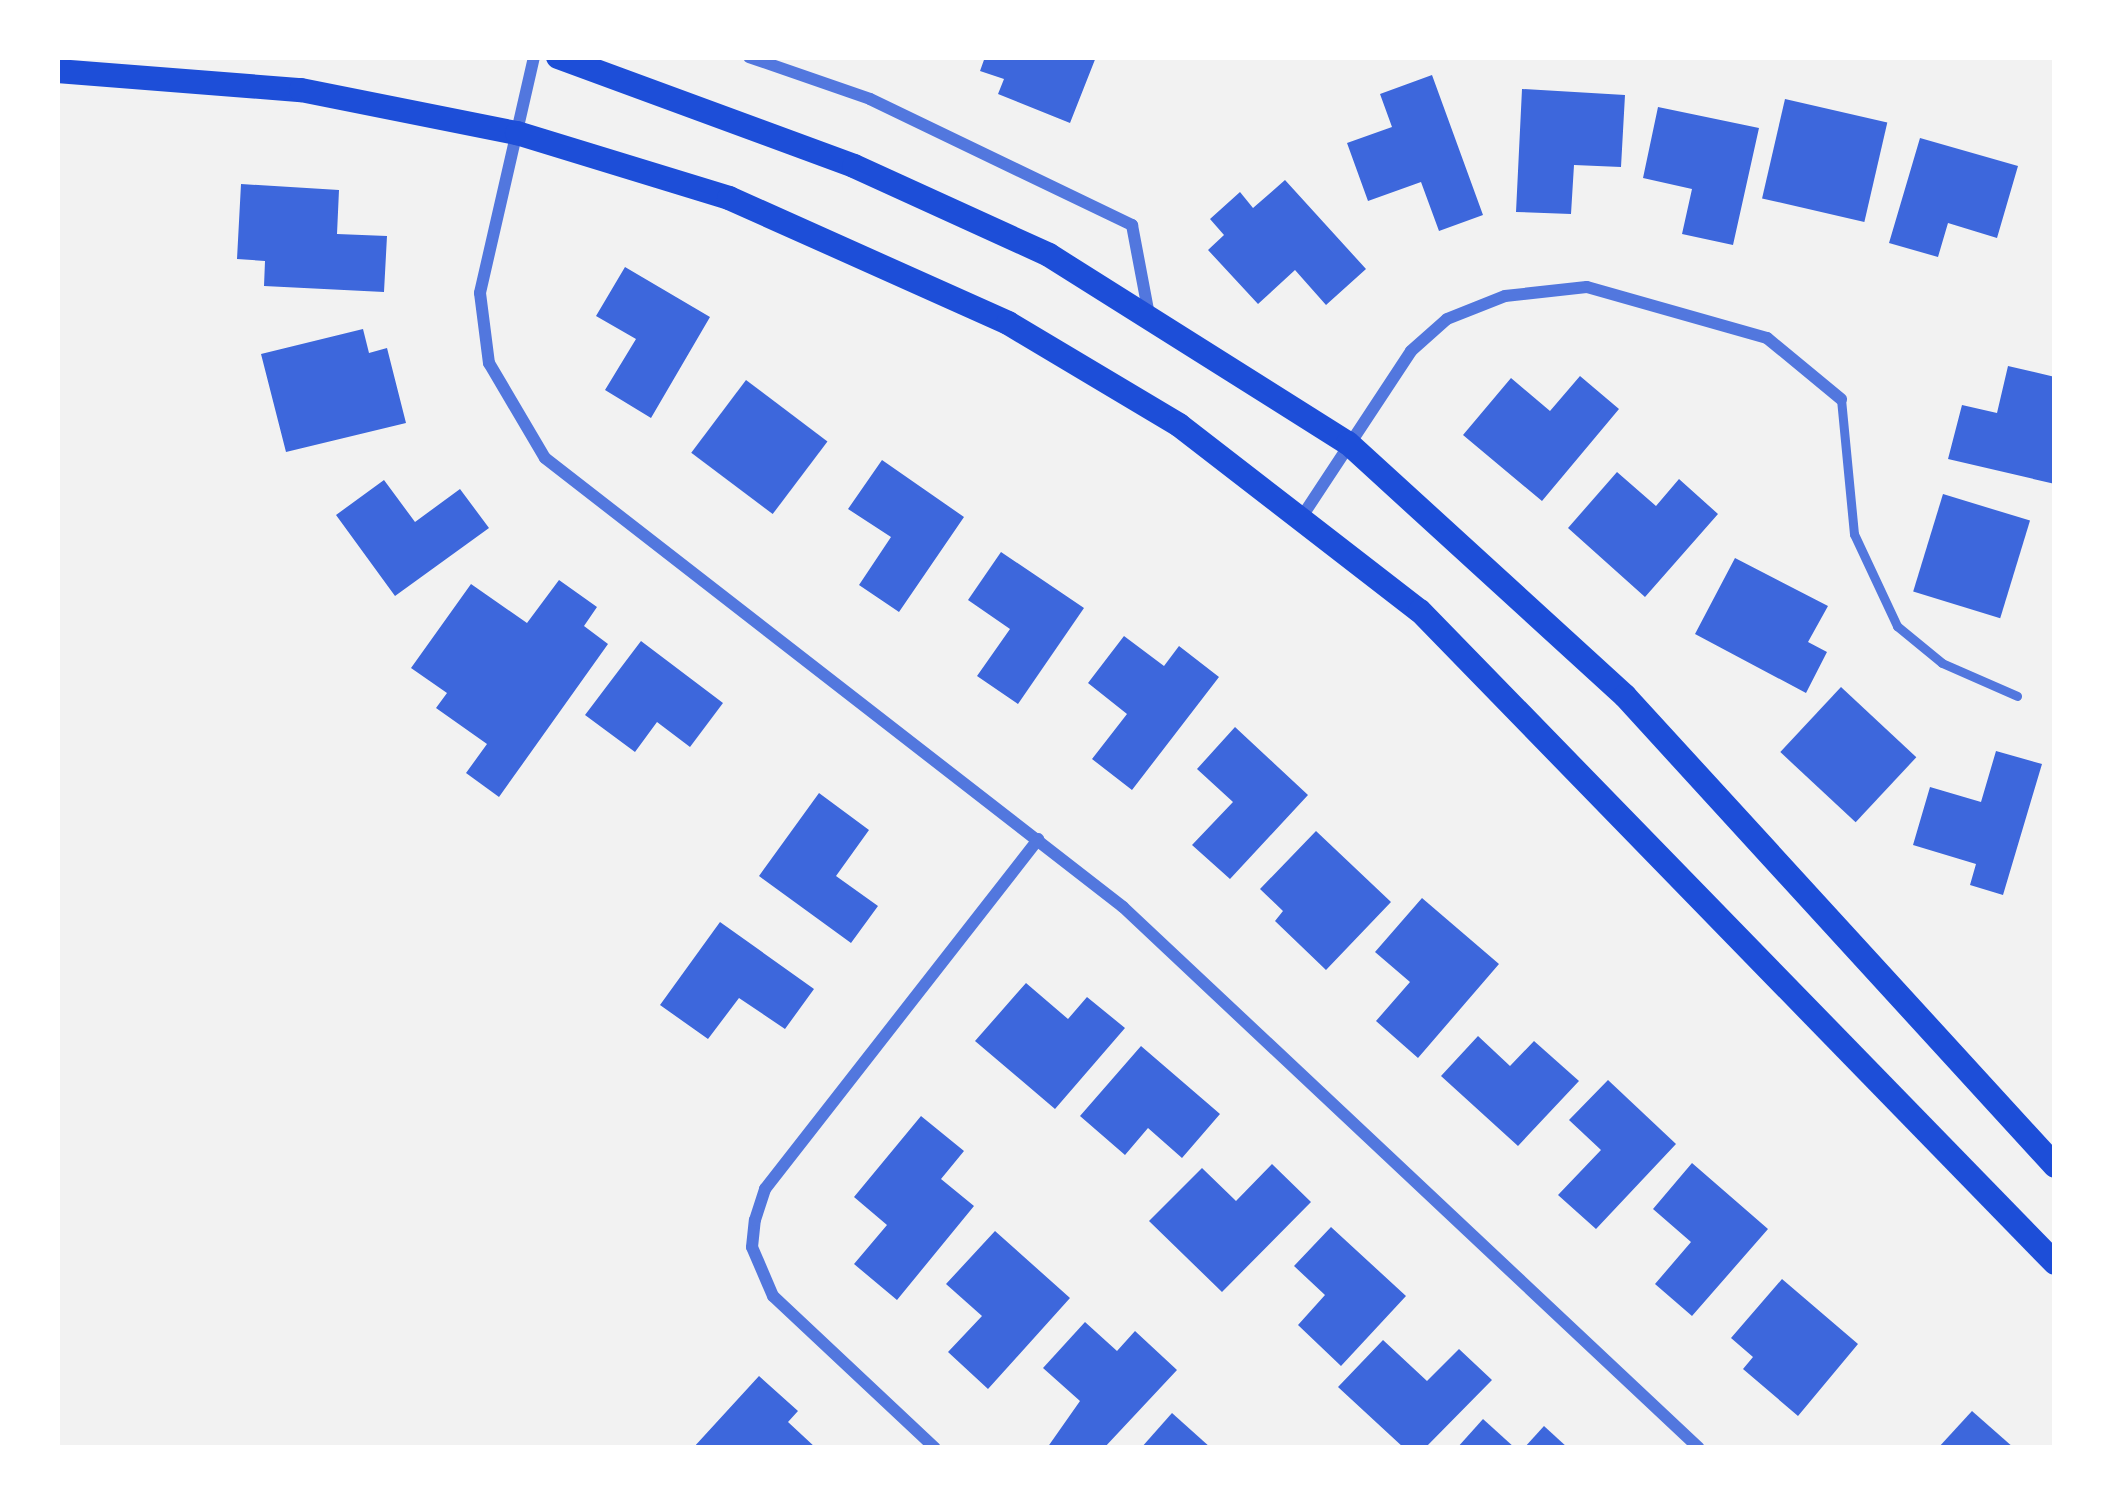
<!DOCTYPE html>
<style>
body{margin:0}
#map{position:relative;width:2112px;height:1505px;overflow:hidden;background:#f2f2f2;font-family:"Source Sans 3",sans-serif}
div>[style]{position:absolute}
[style*='--x']{left:calc(var(--x)*1px);top:calc(var(--y)*1px);width:calc(var(--w)*1px);rotate:calc(var(--a)*1deg)}
.building>*{inset:0;background:#3d67dc;transform-origin:0 0}
.service>*{height:9px;margin:-4.5px;padding:0 4.5px;transform-origin:4.5px;border-radius:4.5px;background:#5277de}
.minor>*{height:12px;margin:-6px;padding:0 6px;transform-origin:6px;border-radius:6px;background:#5277de}
.secondary>*{height:24px;margin:-12px;padding:0 12px;transform-origin:12px;border-radius:12px;background:#1d4ed8}
span{translate:-50% -50%;white-space:nowrap;text-align:center;line-height:1.15;-webkit-text-stroke:10px #fff;paint-order:stroke}
.frame{position:absolute;inset:0;border:60px solid #fff;pointer-events:none}
</style>
<div id="map">
<div class="building">
<div style="clip-path:polygon(985px 57px,1096px 57px,1070px 123px,998px 94px,1004px 79px,980px 71px)"></div>
<div style="clip-path:polygon(1432px 75px,1483px 215px,1439px 231px,1421px 182px,1368px 201px,1347px 143px,1392px 127px,1380px 94px)"></div>
<div style="clip-path:polygon(1522px 89px,1625px 95px,1621px 167px,1574px 165px,1571px 214px,1516px 212px)"></div>
<div style="left:1785px;top:99px;width:105px;height:102px;rotate:13deg"></div>
<div style="clip-path:polygon(1658px 107px,1759px 128px,1733px 245px,1682px 234px,1692px 189px,1643px 178px)"></div>
<div style="clip-path:polygon(1920px 138px,2018px 166px,1997px 238px,1948px 223px,1938px 257px,1889px 243px)"></div>
<div style="clip-path:polygon(1285px 180px,1366px 269px,1326px 305px,1295px 270px,1258px 304px,1208px 250px,1224px 235px,1210px 219px,1240px 192px,1253px 208px)"></div>
<div style="clip-path:polygon(241px 184px,339px 190px,337px 234px,387px 236px,384px 292px,264px 286px,265px 261px,237px 259px)"></div>
<div style="clip-path:polygon(625px 267px,710px 317px,651px 418px,605px 390px,636px 339px,596px 316px)"></div>
<div style="clip-path:polygon(363px 329px,369px 353px,387px 348px,406px 423px,286px 452px,261px 354px)"></div>
<div style="clip-path:polygon(2008px 366px,2055px 377px,2055px 484px,1948px 459px,1962px 405px,1997px 413px)"></div>
<div style="clip-path:polygon(1580px 376px,1619px 409px,1542px 501px,1463px 435px,1511px 378px,1550px 411px)"></div>
<div style="left:746px;top:380px;width:102px;height:91px;rotate:37deg"></div>
<div style="clip-path:polygon(882px 460px,964px 517px,899px 612px,859px 585px,891px 537px,848px 509px)"></div>
<div style="clip-path:polygon(1617px 472px,1656px 506px,1679px 479px,1718px 514px,1645px 597px,1568px 528px)"></div>
<div style="clip-path:polygon(384px 480px,415px 522px,460px 489px,489px 528px,395px 596px,336px 515px)"></div>
<div style="left:1943px;top:494px;width:91px;height:102px;rotate:17deg"></div>
<div style="clip-path:polygon(1001px 552px,1084px 608px,1018px 704px,977px 676px,1010px 629px,968px 600px)"></div>
<div style="clip-path:polygon(1735px 558px,1828px 606px,1808px 642px,1827px 652px,1806px 693px,1695px 634px)"></div>
<div style="clip-path:polygon(559px 580px,597px 607px,584px 626px,608px 644px,499px 797px,466px 773px,487px 744px,436px 708px,447px 693px,411px 668px,471px 584px,527px 623px)"></div>
<div style="clip-path:polygon(1124px 636px,1164px 666px,1179px 646px,1219px 677px,1132px 790px,1092px 759px,1127px 714px,1088px 683px)"></div>
<div style="clip-path:polygon(641px 641px,723px 703px,690px 747px,657px 722px,635px 752px,585px 715px)"></div>
<div style="left:1841px;top:687px;width:103px;height:89px;rotate:43deg"></div>
<div style="clip-path:polygon(1235px 727px,1308px 795px,1230px 879px,1192px 845px,1233px 802px,1197px 769px)"></div>
<div style="clip-path:polygon(1996px 751px,2042px 764px,2003px 895px,1970px 885px,1976px 864px,1913px 845px,1930px 787px,1981px 802px)"></div>
<div style="clip-path:polygon(819px 793px,869px 830px,836px 876px,878px 906px,851px 943px,759px 876px)"></div>
<div style="clip-path:polygon(1316px 831px,1391px 902px,1326px 970px,1275px 921px,1283px 911px,1260px 889px)"></div>
<div style="clip-path:polygon(1422px 898px,1499px 964px,1418px 1058px,1376px 1021px,1410px 982px,1375px 952px)"></div>
<div style="clip-path:polygon(720px 922px,814px 989px,785px 1029px,739px 998px,708px 1039px,660px 1005px)"></div>
<div style="clip-path:polygon(1026px 983px,1068px 1019px,1087px 997px,1125px 1028px,1055px 1109px,975px 1041px)"></div>
<div style="clip-path:polygon(1478px 1036px,1510px 1066px,1534px 1041px,1579px 1081px,1518px 1146px,1441px 1076px)"></div>
<div style="clip-path:polygon(1141px 1046px,1220px 1114px,1182px 1158px,1148px 1128px,1125px 1155px,1080px 1116px)"></div>
<div style="clip-path:polygon(1608px 1080px,1676px 1144px,1596px 1229px,1558px 1195px,1601px 1150px,1569px 1120px)"></div>
<div style="clip-path:polygon(921px 1116px,964px 1151px,941px 1179px,974px 1206px,897px 1300px,854px 1264px,887px 1225px,854px 1197px)"></div>
<div style="clip-path:polygon(1692px 1163px,1768px 1229px,1692px 1316px,1655px 1284px,1691px 1242px,1653px 1209px)"></div>
<div style="clip-path:polygon(1272px 1164px,1311px 1202px,1222px 1292px,1149px 1221px,1202px 1168px,1236px 1201px)"></div>
<div style="clip-path:polygon(1331px 1227px,1406px 1296px,1341px 1366px,1298px 1325px,1325px 1295px,1294px 1266px)"></div>
<div style="clip-path:polygon(995px 1231px,1070px 1298px,988px 1389px,948px 1352px,982px 1316px,946px 1284px)"></div>
<div style="clip-path:polygon(1782px 1279px,1858px 1344px,1798px 1416px,1743px 1369px,1753px 1357px,1731px 1338px)"></div>
<div style="clip-path:polygon(1085px 1322px,1117px 1351px,1135px 1331px,1177px 1370px,1104px 1448px,1047px 1448px,1080px 1401px,1043px 1368px)"></div>
<div style="clip-path:polygon(1383px 1340px,1427px 1381px,1459px 1349px,1492px 1380px,1425px 1448px,1404px 1448px,1338px 1387px)"></div>
<div style="clip-path:polygon(759px 1376px,798px 1411px,788px 1422px,816px 1448px,693px 1448px)"></div>
<div style="clip-path:polygon(1972px 1411px,2014px 1448px,1938px 1448px)"></div>
<div style="clip-path:polygon(1172px 1413px,1211px 1448px,1141px 1448px)"></div>
<div style="clip-path:polygon(1483px 1419px,1515px 1448px,1457px 1448px)"></div>
<div style="clip-path:polygon(1544px 1426px,1568px 1448px,1524px 1448px)"></div>
</div>
<div class="service">
<div style="--x:1841;--y:399;--w:136;--a:84.5"></div>
<div style="--x:1854;--y:534;--w:102;--a:64.9"></div>
<div style="--x:1897;--y:626;--w:58;--a:39.4"></div>
<div style="--x:1942;--y:663;--w:82;--a:23.7"></div>
</div>
<div class="minor">
<div style="--x:534;--y:57;--w:242;--a:102.9"></div>
<div style="--x:480;--y:293;--w:71;--a:82.7"></div>
<div style="--x:489;--y:363;--w:110;--a:59.5"></div>
<div style="--x:545;--y:458;--w:732;--a:37.84"></div>
<div style="--x:1123;--y:907;--w:790;--a:43.21"></div>
<div style="--x:749;--y:57;--w:128;--a:19.1"></div>
<div style="--x:870;--y:99;--w:291;--a:25.7"></div>
<div style="--x:1132;--y:225;--w:86;--a:79.3"></div>
<div style="--x:1303;--y:515;--w:196;--a:-56.6"></div>
<div style="--x:1411;--y:351;--w:48;--a:-41.6"></div>
<div style="--x:1447;--y:319;--w:62;--a:-21.6"></div>
<div style="--x:1505;--y:296;--w:82;--a:-6.3"></div>
<div style="--x:1587;--y:287;--w:187;--a:15.8"></div>
<div style="--x:1767;--y:338;--w:96;--a:39.5"></div>
<div style="--x:935;--y:1448;--w:222;--a:-136.8"></div>
<div style="--x:773;--y:1296;--w:53;--a:-113.2"></div>
<div style="--x:752;--y:1247;--w:27;--a:-84"></div>
<div style="--x:755;--y:1220;--w:33;--a:-72"></div>
<div style="--x:765;--y:1189;--w:444;--a:-52"></div>
</div>
<div class="secondary">
<div style="--x:558;--y:57;--w:315;--a:20.2"></div>
<div style="--x:854;--y:166;--w:214;--a:24.5"></div>
<div style="--x:1049;--y:255;--w:353;--a:32.2"></div>
<div style="--x:1348;--y:443;--w:375;--a:42.4"></div>
<div style="--x:1625;--y:696;--w:637;--a:47.54"></div>
<div style="--x:57;--y:71;--w:245;--a:4.5"></div>
<div style="--x:301;--y:90;--w:220;--a:11.3"></div>
<div style="--x:517;--y:133;--w:222;--a:17"></div>
<div style="--x:729;--y:198;--w:306;--a:24.1"></div>
<div style="--x:1008;--y:323;--w:199;--a:30.8"></div>
<div style="--x:1179;--y:425;--w:304;--a:37.7"></div>
<div style="--x:1420;--y:611;--w:910;--a:45.76"></div>
</div>
<div class="frame"></div>
</div>
